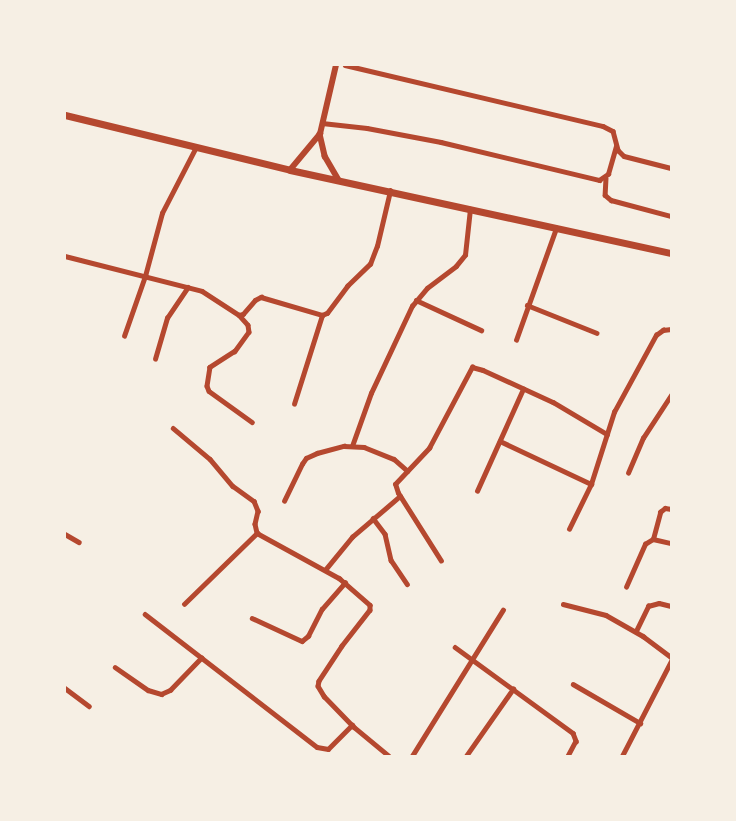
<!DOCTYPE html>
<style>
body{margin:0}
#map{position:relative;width:736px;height:821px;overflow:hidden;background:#f6efe4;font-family:"PT Sans",sans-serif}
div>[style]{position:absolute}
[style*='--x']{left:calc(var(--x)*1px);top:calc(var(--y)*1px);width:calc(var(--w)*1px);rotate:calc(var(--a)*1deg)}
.minor>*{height:4.5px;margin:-2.25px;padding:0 2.25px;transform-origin:2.25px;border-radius:2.25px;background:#b5482f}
.tertiary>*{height:5.5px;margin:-2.75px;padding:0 2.75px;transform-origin:2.75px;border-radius:2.75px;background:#b5482f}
.primary>*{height:7px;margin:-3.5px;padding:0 3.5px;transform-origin:3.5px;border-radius:3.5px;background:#b5482f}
span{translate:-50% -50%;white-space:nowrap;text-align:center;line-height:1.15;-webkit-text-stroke:4px #f6efe4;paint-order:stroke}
.frame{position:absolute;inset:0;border:66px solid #f6efe4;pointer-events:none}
</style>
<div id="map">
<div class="minor">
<div style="--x:345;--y:65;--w:265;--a:13.3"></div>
<div style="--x:603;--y:126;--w:11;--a:27"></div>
<div style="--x:613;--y:131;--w:20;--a:75"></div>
<div style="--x:618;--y:150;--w:8;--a:45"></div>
<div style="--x:624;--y:156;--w:49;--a:14.3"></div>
<div style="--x:322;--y:123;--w:45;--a:6.3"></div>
<div style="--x:367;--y:128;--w:75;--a:10.7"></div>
<div style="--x:441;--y:142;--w:163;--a:13.5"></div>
<div style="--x:599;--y:180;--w:11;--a:-34"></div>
<div style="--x:608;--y:174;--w:29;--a:-74"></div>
<div style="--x:606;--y:178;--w:17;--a:93"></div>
<div style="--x:605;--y:195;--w:8;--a:40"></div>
<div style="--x:611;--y:200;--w:62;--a:14.9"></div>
<div style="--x:65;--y:256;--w:141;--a:14.3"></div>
<div style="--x:202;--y:291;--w:44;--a:33"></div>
<div style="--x:239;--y:315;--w:4;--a:-14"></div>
<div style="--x:243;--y:314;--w:18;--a:-49"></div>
<div style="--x:255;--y:300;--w:7;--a:-27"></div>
<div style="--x:261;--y:297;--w:64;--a:16.4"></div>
<div style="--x:322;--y:315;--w:5;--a:-22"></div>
<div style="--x:327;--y:313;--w:34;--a:-53"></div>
<div style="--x:347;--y:286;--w:32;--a:-44"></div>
<div style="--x:370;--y:264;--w:19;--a:-69"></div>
<div style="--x:377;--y:246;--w:57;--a:-76.7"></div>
<div style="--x:416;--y:300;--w:72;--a:24.8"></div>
<div style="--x:527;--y:305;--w:75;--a:21.8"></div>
<div style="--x:239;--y:315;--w:13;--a:48"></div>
<div style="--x:248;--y:325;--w:7;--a:82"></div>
<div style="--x:249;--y:332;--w:24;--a:126"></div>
<div style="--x:235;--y:351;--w:30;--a:147"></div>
<div style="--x:210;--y:367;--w:19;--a:99"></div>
<div style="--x:207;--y:386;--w:5;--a:68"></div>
<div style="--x:209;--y:391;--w:53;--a:35.8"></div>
<div style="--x:124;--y:336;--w:64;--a:-70.7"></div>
<div style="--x:145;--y:276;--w:65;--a:-74.9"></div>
<div style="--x:162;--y:213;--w:74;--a:-62.7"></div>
<div style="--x:516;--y:340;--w:119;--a:-70.3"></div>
<div style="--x:155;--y:359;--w:43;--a:-73.7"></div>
<div style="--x:167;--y:318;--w:37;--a:-56"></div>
<div style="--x:294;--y:404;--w:93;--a:-72.5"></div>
<div style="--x:173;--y:428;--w:48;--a:40"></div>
<div style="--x:210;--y:459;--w:35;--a:50"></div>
<div style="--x:233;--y:486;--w:26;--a:36"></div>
<div style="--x:254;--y:501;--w:11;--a:68"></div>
<div style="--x:258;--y:511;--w:13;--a:103"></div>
<div style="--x:255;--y:524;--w:9;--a:77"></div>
<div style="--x:257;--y:533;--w:94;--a:28.8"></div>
<div style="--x:339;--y:578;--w:41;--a:41.1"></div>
<div style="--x:370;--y:605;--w:5;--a:90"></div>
<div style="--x:370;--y:610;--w:46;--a:127.9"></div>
<div style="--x:342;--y:646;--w:42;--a:123.3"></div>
<div style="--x:319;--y:681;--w:5;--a:101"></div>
<div style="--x:318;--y:686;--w:12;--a:59"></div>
<div style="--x:324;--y:696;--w:43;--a:45.9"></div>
<div style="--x:354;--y:727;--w:45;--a:39.6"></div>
<div style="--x:500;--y:441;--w:101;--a:25.3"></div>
<div style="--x:352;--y:446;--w:56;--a:-70.3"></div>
<div style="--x:371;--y:393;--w:96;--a:-64.8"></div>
<div style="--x:412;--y:306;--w:23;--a:-50"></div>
<div style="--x:427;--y:288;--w:36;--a:-37"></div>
<div style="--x:456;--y:266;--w:14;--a:-51"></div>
<div style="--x:465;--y:255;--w:46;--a:-83.8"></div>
<div style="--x:628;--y:473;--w:38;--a:-67"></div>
<div style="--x:643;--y:438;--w:51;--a:-56.9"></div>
<div style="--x:477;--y:491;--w:112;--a:-65.7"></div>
<div style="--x:284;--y:501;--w:41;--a:-64.1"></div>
<div style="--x:302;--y:464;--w:7;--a:-56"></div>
<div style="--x:306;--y:458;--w:12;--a:-24"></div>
<div style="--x:317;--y:453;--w:28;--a:-15"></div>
<div style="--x:344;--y:446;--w:20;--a:3"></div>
<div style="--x:364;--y:447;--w:32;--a:22"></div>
<div style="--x:394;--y:459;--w:18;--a:41"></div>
<div style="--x:373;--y:518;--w:20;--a:53"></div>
<div style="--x:385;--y:534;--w:27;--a:77"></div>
<div style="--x:391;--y:560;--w:29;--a:56"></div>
<div style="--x:569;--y:529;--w:50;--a:-63.9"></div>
<div style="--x:591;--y:484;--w:76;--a:-72.3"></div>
<div style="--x:614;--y:412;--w:88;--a:-61.4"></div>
<div style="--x:656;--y:335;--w:9;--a:-36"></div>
<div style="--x:663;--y:330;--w:8;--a:-7"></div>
<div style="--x:65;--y:534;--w:16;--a:30"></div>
<div style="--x:653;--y:539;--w:28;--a:-75"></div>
<div style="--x:660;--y:512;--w:6;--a:-39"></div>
<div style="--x:665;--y:508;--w:6;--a:9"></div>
<div style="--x:441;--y:561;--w:80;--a:-122.3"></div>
<div style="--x:398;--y:493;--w:9;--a:-108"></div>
<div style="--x:395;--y:484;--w:50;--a:-46.6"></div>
<div style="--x:429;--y:448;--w:92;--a:-62"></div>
<div style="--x:472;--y:367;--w:11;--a:15"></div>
<div style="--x:483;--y:370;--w:77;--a:24.6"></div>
<div style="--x:553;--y:402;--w:63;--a:30.7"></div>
<div style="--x:325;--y:570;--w:43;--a:-50.7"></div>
<div style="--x:352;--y:537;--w:63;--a:-40.5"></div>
<div style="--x:626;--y:587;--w:47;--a:-66.2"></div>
<div style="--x:645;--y:544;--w:9;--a:-32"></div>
<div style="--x:653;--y:539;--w:18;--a:13"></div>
<div style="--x:184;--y:604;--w:102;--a:-44.2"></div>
<div style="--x:563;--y:604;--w:44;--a:14.3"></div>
<div style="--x:606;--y:615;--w:43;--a:29.6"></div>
<div style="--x:643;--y:636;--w:35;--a:37"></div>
<div style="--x:145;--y:614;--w:217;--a:37.7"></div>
<div style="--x:317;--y:747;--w:11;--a:10"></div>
<div style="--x:328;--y:749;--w:34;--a:-45"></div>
<div style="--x:252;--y:618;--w:55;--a:24.7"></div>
<div style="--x:302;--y:641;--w:8;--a:-40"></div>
<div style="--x:308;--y:636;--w:30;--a:-63"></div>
<div style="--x:322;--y:609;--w:35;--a:-49"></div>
<div style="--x:636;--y:631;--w:28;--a:-64"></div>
<div style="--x:648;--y:606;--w:11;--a:-15"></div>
<div style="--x:659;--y:603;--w:12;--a:14"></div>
<div style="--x:455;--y:647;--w:146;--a:36.1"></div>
<div style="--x:573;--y:733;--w:9;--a:69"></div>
<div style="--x:576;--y:741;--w:17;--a:118"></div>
<div style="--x:115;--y:667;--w:40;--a:34.9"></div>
<div style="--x:148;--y:690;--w:14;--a:17"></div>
<div style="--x:161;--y:694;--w:10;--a:-24"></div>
<div style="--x:170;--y:690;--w:45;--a:-45.9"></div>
<div style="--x:573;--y:684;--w:78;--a:30.2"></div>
<div style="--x:65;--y:688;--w:30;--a:37"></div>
<div style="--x:412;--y:756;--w:172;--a:-58.1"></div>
<div style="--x:466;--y:756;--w:82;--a:-55"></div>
<div style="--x:622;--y:756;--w:107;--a:-62.7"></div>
</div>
<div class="tertiary">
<div style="--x:320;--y:134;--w:23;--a:77"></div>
<div style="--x:325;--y:156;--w:28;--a:60"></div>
<div style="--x:290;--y:170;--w:47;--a:-50.2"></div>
<div style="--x:320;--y:134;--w:71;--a:-76.9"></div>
</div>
<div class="primary">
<div style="--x:65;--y:115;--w:232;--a:13.7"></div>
<div style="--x:290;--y:170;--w:390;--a:12.3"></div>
</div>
<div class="frame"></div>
</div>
